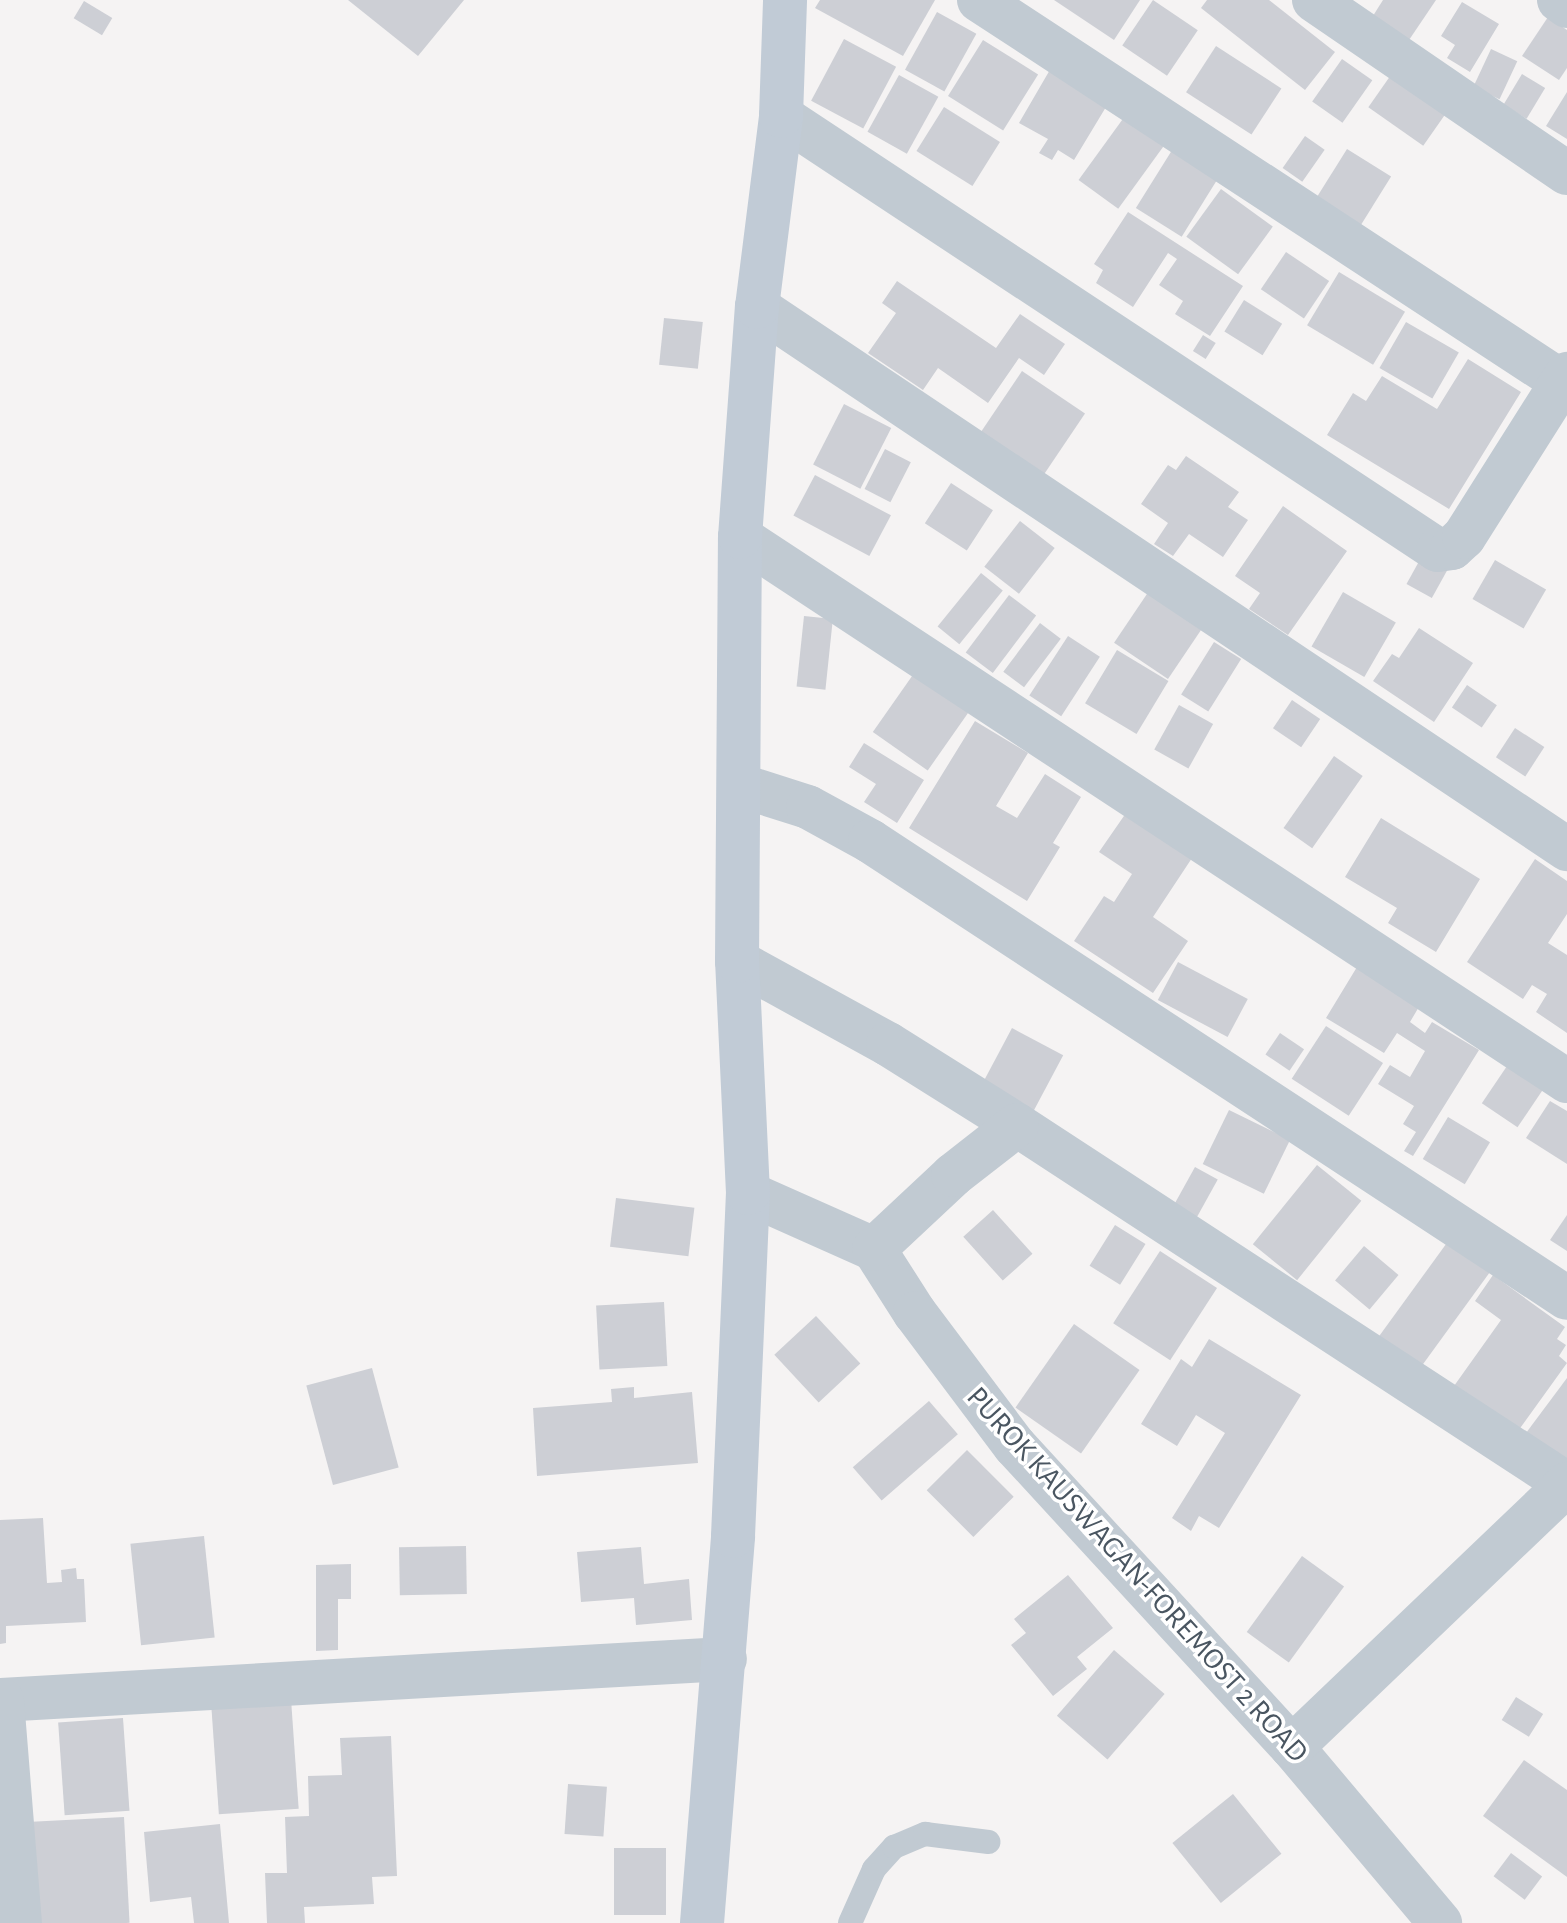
<!DOCTYPE html>
<style>
body{margin:0}
#map{position:relative;width:1567px;height:1923px;overflow:hidden;background:#f5f3f3;font-family:"Alegreya Sans",sans-serif}
div>[style]{position:absolute}
[style*='--x']{left:calc(var(--x)*1px);top:calc(var(--y)*1px);width:calc(var(--w)*1px);rotate:calc(var(--a)*1deg)}
.building>*{inset:0;background:#cdcfd5;transform-origin:0 0}
.lane>*{height:24px;margin:-12px;padding:0 12px;transform-origin:12px;border-radius:12px;background:#c1cad2}
.street>*{height:44px;margin:-22px;padding:0 22px;transform-origin:22px;border-radius:22px;background:#c1cad2}
.secondary>*{height:44px;margin:-22px;padding:0 22px;transform-origin:22px;border-radius:22px;background:#c1cbd6}
span{translate:-50% -50%;white-space:nowrap;text-align:center;line-height:1.15;-webkit-text-stroke:7px #fff;paint-order:stroke}
.street-label{font-size:30px;color:#4a5661}
</style>
<div id="map">
<div class="building">
<div style="clip-path:polygon(348px 0,464px 0,418px 56px)"></div>
<div style="clip-path:polygon(820px 0,935px 0,903px 56px,815px 8px)"></div>
<div style="clip-path:polygon(1054px 0,1140px 0,1114px 40px)"></div>
<div style="left:1153px;top:0;width:54px;height:55px;rotate:34deg"></div>
<div style="clip-path:polygon(1207px 0,1269px 0,1335px 52px,1305px 90px,1201px 8px)"></div>
<div style="clip-path:polygon(1383px 0,1436px 0,1407px 43px,1371px 19px)"></div>
<div style="left:84px;top:1px;width:33px;height:20px;rotate:31deg"></div>
<div style="clip-path:polygon(1462px 2px,1499px 24px,1470px 72px,1447px 58px,1455px 45px,1441px 36px)"></div>
<div style="left:937px;top:12px;width:45px;height:66px;rotate:29deg"></div>
<div style="clip-path:polygon(1548px 17px,1567px 30px,1567px 68px,1559px 80px,1522px 56px)"></div>
<div style="left:844px;top:39px;width:59px;height:70px;rotate:28deg"></div>
<div style="left:983px;top:40px;width:65px;height:66px;rotate:32deg"></div>
<div style="left:1216px;top:46px;width:78px;height:55px;rotate:33deg"></div>
<div style="left:1491px;top:49px;width:29px;height:42px;rotate:25deg"></div>
<div style="left:1342px;top:59px;width:37px;height:52px;rotate:35deg"></div>
<div style="clip-path:polygon(1051px 68px,1109px 102px,1074px 160px,1058px 150px,1052px 160px,1039px 153px,1048px 139px,1019px 123px)"></div>
<div style="left:1393px;top:72px;width:67px;height:43px;rotate:35deg"></div>
<div style="left:1522px;top:74px;width:27px;height:36px;rotate:31deg"></div>
<div style="left:899px;top:75px;width:45px;height:65px;rotate:29deg"></div>
<div style="clip-path:polygon(1567px 92px,1567px 139px,1546px 126px)"></div>
<div style="left:944px;top:107px;width:66px;height:52px;rotate:32deg"></div>
<div style="left:1125px;top:116px;width:49px;height:79px;rotate:36deg"></div>
<div style="left:1305px;top:136px;width:24px;height:39px;rotate:35deg"></div>
<div style="left:1174px;top:147px;width:54px;height:72px;rotate:32deg"></div>
<div style="left:1347px;top:149px;width:52px;height:57px;rotate:32deg"></div>
<div style="left:1221px;top:189px;width:64px;height:59px;rotate:36deg"></div>
<div style="clip-path:polygon(1128px 212px,1243px 286px,1210px 336px,1175px 314px,1183px 301px,1159px 285px,1177px 259px,1168px 253px,1133px 307px,1096px 283px,1103px 270px,1094px 264px)"></div>
<div style="left:1286px;top:252px;width:52px;height:45px;rotate:34deg"></div>
<div style="left:1339px;top:272px;width:77px;height:62px;rotate:31deg"></div>
<div style="clip-path:polygon(897px 281px,996px 348px,1020px 314px,1065px 344px,1044px 375px,1019px 358px,988px 403px,938px 368px,923px 390px,868px 353px,896px 313px,882px 303px)"></div>
<div style="left:1244px;top:300px;width:45px;height:37px;rotate:32deg"></div>
<div style="left:664px;top:318px;width:39px;height:47px;rotate:6deg"></div>
<div style="left:1406px;top:322px;width:61px;height:53px;rotate:30deg"></div>
<div style="left:1203px;top:335px;width:15px;height:19px;rotate:32deg"></div>
<div style="clip-path:polygon(1468px 359px,1521px 392px,1449px 509px,1327px 435px,1353px 393px,1366px 401px,1382px 376px,1437px 409px)"></div>
<div style="left:1022px;top:371px;width:76px;height:78px;rotate:34deg"></div>
<div style="left:844px;top:404px;width:53px;height:68px;rotate:27deg"></div>
<div style="left:885px;top:449px;width:29px;height:45px;rotate:27deg"></div>
<div style="clip-path:polygon(1186px 456px,1239px 492px,1228px 507px,1248px 520px,1223px 557px,1189px 534px,1173px 556px,1154px 544px,1168px 523px,1141px 504px,1168px 465px,1176px 470px)"></div>
<div style="left:815px;top:475px;width:86px;height:46px;rotate:28deg"></div>
<div style="left:951px;top:483px;width:50px;height:48px;rotate:33deg"></div>
<div style="clip-path:polygon(1283px 506px,1347px 551px,1288px 635px,1249px 609px,1260px 593px,1235px 576px)"></div>
<div style="left:1020px;top:521px;width:44px;height:58px;rotate:38deg"></div>
<div style="left:1422px;top:556px;width:29px;height:32px;rotate:29deg"></div>
<div style="left:1495px;top:560px;width:59px;height:45px;rotate:30deg"></div>
<div style="left:981px;top:573px;width:28px;height:69px;rotate:39deg"></div>
<div style="left:1151px;top:588px;width:65px;height:66px;rotate:34deg"></div>
<div style="left:1343px;top:592px;width:61px;height:63px;rotate:30deg"></div>
<div style="left:1009px;top:595px;width:34px;height:72px;rotate:37deg"></div>
<div style="left:804px;top:616px;width:29px;height:71px;rotate:6deg"></div>
<div style="left:1040px;top:623px;width:26px;height:61px;rotate:37deg"></div>
<div style="clip-path:polygon(1419px 628px,1473px 663px,1434px 722px,1373px 681px,1392px 654px,1399px 658px)"></div>
<div style="left:1068px;top:636px;width:38px;height:71px;rotate:33deg"></div>
<div style="left:1214px;top:642px;width:32px;height:62px;rotate:32deg"></div>
<div style="left:1117px;top:650px;width:60px;height:62px;rotate:31deg"></div>
<div style="left:917px;top:669px;width:67px;height:77px;rotate:35deg"></div>
<div style="left:1467px;top:685px;width:36px;height:27px;rotate:34deg"></div>
<div style="left:1292px;top:700px;width:34px;height:34px;rotate:34deg"></div>
<div style="left:1179px;top:705px;width:39px;height:51px;rotate:29deg"></div>
<div style="clip-path:polygon(975px 721px,1028px 753px,996px 806px,1017px 818px,1045px 774px,1081px 797px,1053px 843px,1060px 847px,1027px 901px,909px 828px)"></div>
<div style="left:1515px;top:728px;width:35px;height:35px;rotate:33deg"></div>
<div style="clip-path:polygon(864px 743px,924px 780px,897px 823px,864px 802px,876px 784px,849px 767px)"></div>
<div style="left:1334px;top:756px;width:35px;height:88px;rotate:35deg"></div>
<div style="clip-path:polygon(1126px 813px,1192px 858px,1153px 917px,1188px 941px,1153px 993px,1074px 941px,1104px 896px,1114px 902px,1132px 874px,1099px 852px)"></div>
<div style="clip-path:polygon(1381px 818px,1480px 879px,1436px 952px,1388px 923px,1397px 908px,1345px 877px)"></div>
<div style="clip-path:polygon(1535px 859px,1567px 881px,1567px 914px,1548px 943px,1567px 955px,1567px 1033px,1536px 1012px,1547px 994px,1532px 985px,1523px 999px,1467px 962px)"></div>
<div style="left:1178px;top:962px;width:79px;height:43px;rotate:28deg"></div>
<div style="clip-path:polygon(1360px 962px,1423px 1000px,1410px 1022px,1425px 1033px,1432px 1022px,1479px 1050px,1413px 1156px,1404px 1151px,1416px 1132px,1403px 1124px,1414px 1106px,1378px 1084px,1390px 1065px,1410px 1077px,1425px 1051px,1397px 1033px,1384px 1053px,1326px 1018px)"></div>
<div style="left:1326px;top:1026px;width:68px;height:63px;rotate:33deg"></div>
<div style="left:1012px;top:1028px;width:58px;height:66px;rotate:28deg"></div>
<div style="left:1280px;top:1033px;width:29px;height:26px;rotate:34deg"></div>
<div style="left:1507px;top:1066px;width:43px;height:45px;rotate:34deg"></div>
<div style="clip-path:polygon(1550px 1101px,1567px 1111px,1567px 1164px,1526px 1138px)"></div>
<div style="left:1229px;top:1110px;width:68px;height:60px;rotate:26deg"></div>
<div style="left:1448px;top:1117px;width:49px;height:49px;rotate:31deg"></div>
<div style="left:1317px;top:1165px;width:57px;height:102px;rotate:39deg"></div>
<div style="left:1195px;top:1167px;width:26px;height:48px;rotate:29deg"></div>
<div style="left:616px;top:1198px;width:79px;height:49px;rotate:7deg"></div>
<div style="left:993px;top:1210px;width:59px;height:40px;rotate:48deg"></div>
<div style="clip-path:polygon(1567px 1215px,1567px 1251px,1550px 1240px)"></div>
<div style="left:1115px;top:1225px;width:36px;height:48px;rotate:32deg"></div>
<div style="left:1449px;top:1240px;width:52px;height:119px;rotate:36deg"></div>
<div style="left:1364px;top:1246px;width:45px;height:45px;rotate:40deg"></div>
<div style="left:1160px;top:1251px;width:68px;height:86px;rotate:33deg"></div>
<div style="clip-path:polygon(1493px 1275px,1565px 1327px,1557px 1339px,1566px 1345px,1559px 1356px,1567px 1363px,1518px 1431px,1454px 1386px,1501px 1320px,1475px 1301px)"></div>
<div style="left:664px;top:1302px;width:64px;height:68px;rotate:87deg"></div>
<div style="left:816px;top:1316px;width:65px;height:57px;rotate:47deg"></div>
<div style="left:1074px;top:1324px;width:80px;height:102px;rotate:35deg"></div>
<div style="clip-path:polygon(1209px 1339px,1301px 1395px,1219px 1528px,1199px 1516px,1191px 1531px,1172px 1518px,1225px 1433px,1196px 1415px,1177px 1446px,1141px 1424px,1181px 1359px,1192px 1367px)"></div>
<div style="left:372px;top:1368px;width:103px;height:68px;rotate:75deg"></div>
<div style="clip-path:polygon(1567px 1378px,1567px 1463px,1526px 1433px)"></div>
<div style="clip-path:polygon(634px 1387px,634px 1398px,692px 1392px,698px 1463px,537px 1476px,533px 1408px,612px 1402px,611px 1389px)"></div>
<div style="left:929px;top:1401px;width:44px;height:101px;rotate:49deg"></div>
<div style="left:967px;top:1450px;width:66px;height:57px;rotate:45deg"></div>
<div style="clip-path:polygon(43px 1518px,47px 1583px,62px 1582px,61px 1570px,76px 1568px,77px 1579px,84px 1579px,86px 1622px,6px 1626px,6px 1643px,0 1644px,0 1520px)"></div>
<div style="left:204px;top:1536px;width:102px;height:74px;rotate:84deg"></div>
<div style="left:466px;top:1546px;width:48px;height:67px;rotate:89deg"></div>
<div style="clip-path:polygon(641px 1547px,644px 1584px,689px 1579px,692px 1620px,636px 1625px,634px 1598px,581px 1602px,577px 1552px)"></div>
<div style="left:1302px;top:1556px;width:52px;height:94px;rotate:36deg"></div>
<div style="clip-path:polygon(351px 1564px,351px 1599px,338px 1599px,338px 1650px,316px 1651px,316px 1565px)"></div>
<div style="clip-path:polygon(1068px 1575px,1113px 1628px,1077px 1657px,1087px 1669px,1053px 1696px,1011px 1645px,1026px 1633px,1014px 1619px)"></div>
<div style="left:1114px;top:1650px;width:67px;height:87px;rotate:41deg"></div>
<div style="left:1516px;top:1697px;width:32px;height:27px;rotate:32deg"></div>
<div style="left:291px;top:1699px;width:110px;height:80px;rotate:86deg"></div>
<div style="left:123px;top:1718px;width:93px;height:65px;rotate:86deg"></div>
<div style="clip-path:polygon(391px 1736px,397px 1876px,372px 1877px,374px 1904px,304px 1907px,305px 1923px,267px 1923px,265px 1873px,287px 1873px,285px 1817px,309px 1816px,308px 1776px,342px 1775px,340px 1738px)"></div>
<div style="clip-path:polygon(1524px 1760px,1567px 1790px,1567px 1877px,1483px 1816px)"></div>
<div style="left:568px;top:1784px;width:39px;height:50px;rotate:4deg"></div>
<div style="left:1233px;top:1794px;width:77px;height:78px;rotate:51deg"></div>
<div style="left:124px;top:1817px;width:106px;height:97px;rotate:87deg"></div>
<div style="clip-path:polygon(220px 1824px,229px 1923px,194px 1923px,191px 1897px,150px 1902px,144px 1832px)"></div>
<div style="left:614px;top:1848px;width:52px;height:67px"></div>
<div style="left:1511px;top:1853px;width:39px;height:29px;rotate:37deg"></div>
</div>
<div class="lane">
<div style="--x:850;--y:1923;--w:59;--a:-66"></div>
<div style="--x:874;--y:1869;--w:30;--a:-48"></div>
<div style="--x:894;--y:1847;--w:34;--a:-23"></div>
<div style="--x:925;--y:1834;--w:64;--a:7.2"></div>
</div>
<div class="street">
<div style="--x:979;--y:0;--w:697;--a:33.23"></div>
<div style="--x:1314;--y:0;--w:306;--a:34.4"></div>
<div style="--x:1559;--y:0;--w:10;--a:37"></div>
<div style="--x:781;--y:116;--w:787;--a:33.45"></div>
<div style="--x:1438;--y:550;--w:14;--a:-8"></div>
<div style="--x:1452;--y:548;--w:16;--a:-43"></div>
<div style="--x:1464;--y:537;--w:193;--a:-57.7"></div>
<div style="--x:757;--y:307;--w:975;--a:33.79"></div>
<div style="--x:740;--y:537;--w:990;--a:33.34"></div>
<div style="--x:739;--y:785;--w:72;--a:17.7"></div>
<div style="--x:808;--y:807;--w:71;--a:28.7"></div>
<div style="--x:870;--y:841;--w:833;--a:33.25"></div>
<div style="--x:737;--y:961;--w:172;--a:28.8"></div>
<div style="--x:888;--y:1044;--w:152;--a:32.1"></div>
<div style="--x:1017;--y:1125;--w:657;--a:33.13"></div>
<div style="--x:748;--y:1193;--w:138;--a:24"></div>
<div style="--x:874;--y:1249;--w:76;--a:57.4"></div>
<div style="--x:915;--y:1313;--w:166;--a:53.1"></div>
<div style="--x:1015;--y:1446;--w:409;--a:47.4"></div>
<div style="--x:1292;--y:1747;--w:230;--a:49.9"></div>
<div style="--x:874;--y:1249;--w:108;--a:-43.1"></div>
<div style="--x:953;--y:1175;--w:81;--a:-38"></div>
<div style="--x:0;--y:1700;--w:726;--a:-3.24"></div>
<div style="--x:2;--y:1700;--w:224;--a:85.4"></div>
<div style="--x:1292;--y:1747;--w:381;--a:-43.7"></div>
</div>
<div class="secondary">
<div style="--x:702;--y:1923;--w:388;--a:-85.4"></div>
<div style="--x:733;--y:1536;--w:343;--a:-87.5"></div>
<div style="--x:748;--y:1193;--w:232;--a:-92.7"></div>
<div style="--x:737;--y:961;--w:424;--a:-89.6"></div>
<div style="--x:740;--y:537;--w:231;--a:-85.8"></div>
<div style="--x:757;--y:307;--w:193;--a:-82.8"></div>
<div style="--x:781;--y:116;--w:116;--a:-88"></div>
</div>
<div class="street-label">
<span style="left:1137px;top:1575px;rotate:48deg">PUROK KAUSWAGAN-FOREMOST 2 ROAD</span>
</div>
</div>
